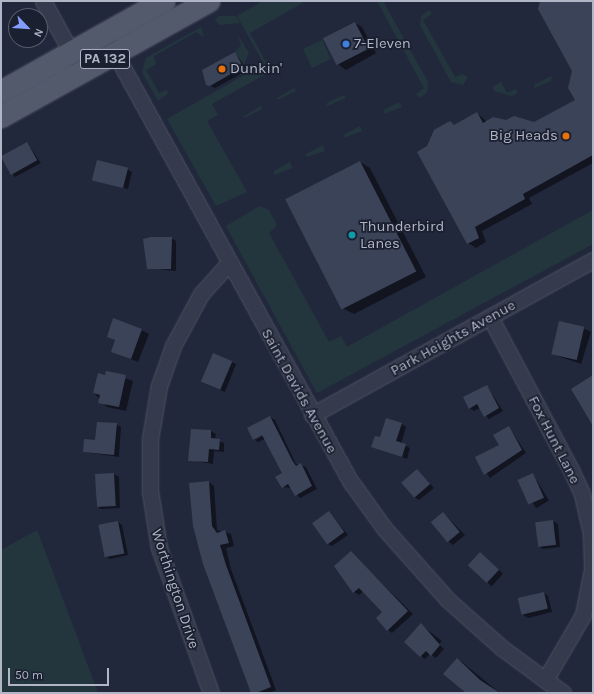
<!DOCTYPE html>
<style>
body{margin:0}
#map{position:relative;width:594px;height:694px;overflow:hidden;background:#22283c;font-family:Karla,sans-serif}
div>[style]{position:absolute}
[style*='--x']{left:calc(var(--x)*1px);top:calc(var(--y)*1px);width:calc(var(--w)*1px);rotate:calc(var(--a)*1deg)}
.green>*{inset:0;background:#24363d;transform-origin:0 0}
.shadow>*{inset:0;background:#0007;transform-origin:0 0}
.building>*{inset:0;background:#3b4359;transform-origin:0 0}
.roads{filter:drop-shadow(0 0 1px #4e5363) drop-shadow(0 0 1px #4e5363)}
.street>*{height:15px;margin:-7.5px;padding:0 7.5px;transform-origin:7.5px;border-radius:7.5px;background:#353b4c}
.primary>*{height:22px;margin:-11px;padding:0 11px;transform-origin:11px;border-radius:11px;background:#535a6c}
.dots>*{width:11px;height:11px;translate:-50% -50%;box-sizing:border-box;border:2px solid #1b2030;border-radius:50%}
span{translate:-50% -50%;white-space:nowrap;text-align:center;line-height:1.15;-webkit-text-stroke:3.5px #1b2030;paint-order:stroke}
.shield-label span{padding:1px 3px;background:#1b2030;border:1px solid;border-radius:3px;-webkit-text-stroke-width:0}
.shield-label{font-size:14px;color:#b1b6c7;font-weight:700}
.poi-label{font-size:15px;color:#b1b6c7}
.left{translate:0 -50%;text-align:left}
.right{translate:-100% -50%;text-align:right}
.street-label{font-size:15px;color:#b1b6c7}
.frame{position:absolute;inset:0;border:2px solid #b1b6c7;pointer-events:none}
.north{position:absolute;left:8px;top:8px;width:40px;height:40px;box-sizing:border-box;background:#1b2030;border:1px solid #575c6c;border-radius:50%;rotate:115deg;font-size:11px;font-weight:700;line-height:16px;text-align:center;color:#b1b6c7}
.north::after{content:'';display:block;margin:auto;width:14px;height:18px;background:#839dfa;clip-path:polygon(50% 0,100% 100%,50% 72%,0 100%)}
.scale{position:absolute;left:8px;top:668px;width:101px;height:18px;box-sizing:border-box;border:2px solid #b1b6c7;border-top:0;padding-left:5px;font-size:12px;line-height:14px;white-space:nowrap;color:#b1b6c7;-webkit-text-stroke:3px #1b2030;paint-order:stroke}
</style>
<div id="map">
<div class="green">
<div style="clip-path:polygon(263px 1px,306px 1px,250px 33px,271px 71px,212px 104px,218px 115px,207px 121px,247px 192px,216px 206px,167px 119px,264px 64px,237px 16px)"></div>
<div style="clip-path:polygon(377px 1px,383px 1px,428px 82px,427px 92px,420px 98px,416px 94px,424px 88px)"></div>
<div style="clip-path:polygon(429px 10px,432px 14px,423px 20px,455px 77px,462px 74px,468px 77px,463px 85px,451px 82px,420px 25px,421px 16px)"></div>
<div style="clip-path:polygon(220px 16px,236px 16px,240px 23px,219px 25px,215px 19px)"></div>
<div style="clip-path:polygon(201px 27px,204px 37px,196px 32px,154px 56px,156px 64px,146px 70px,159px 93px,166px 90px,169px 93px,158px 101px,142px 72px,146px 58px)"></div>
<div style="clip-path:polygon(238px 35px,249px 53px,243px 67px,235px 52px,241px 45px)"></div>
<div style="left:322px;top:40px;width:21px;height:21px;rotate:65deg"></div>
<div style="clip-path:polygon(552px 76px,551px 81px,534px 88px,535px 84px)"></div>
<div style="clip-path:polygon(501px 82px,507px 93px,515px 89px,518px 93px,512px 96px,494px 91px,493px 87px)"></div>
<div style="clip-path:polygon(294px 88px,296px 91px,277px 100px,277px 98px)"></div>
<div style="clip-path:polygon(344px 95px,346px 98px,327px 106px,327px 103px)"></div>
<div style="clip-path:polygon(399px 102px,402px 107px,384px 114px,384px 110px)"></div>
<div style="clip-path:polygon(261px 106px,262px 109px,244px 118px,244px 116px)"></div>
<div style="clip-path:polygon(360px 126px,362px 131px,343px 138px,344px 135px)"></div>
<div style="clip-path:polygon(323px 145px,325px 151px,306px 157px,306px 154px)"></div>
<div style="clip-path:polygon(290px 162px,292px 168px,274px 175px,274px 171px)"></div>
<div style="clip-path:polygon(260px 206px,269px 210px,277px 225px,269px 233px,329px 342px,341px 336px,347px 347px,593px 210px,593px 244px,317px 393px,226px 226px)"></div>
<div style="clip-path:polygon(37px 530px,98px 693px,1px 693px,1px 550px)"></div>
</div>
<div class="shadow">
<div style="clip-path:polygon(541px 1px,593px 1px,593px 163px,529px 198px,532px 204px,482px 231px,486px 242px,476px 248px,468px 243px,428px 147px,477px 113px,487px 122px,534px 123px,576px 100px,573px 71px)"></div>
<div style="clip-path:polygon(355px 23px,362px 27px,376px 53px,346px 70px,339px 65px)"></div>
<div style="clip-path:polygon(235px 53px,248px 70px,215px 88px,206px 84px)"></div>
<div style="clip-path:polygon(27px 143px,41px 163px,15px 177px,1px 158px)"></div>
<div style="clip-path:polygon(360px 162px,370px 168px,426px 277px,354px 314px,344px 309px,288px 200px)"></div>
<div style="clip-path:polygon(127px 169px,132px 172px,128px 189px,94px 179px)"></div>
<div style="clip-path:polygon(171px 238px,176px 241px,176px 271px,148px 268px,144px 240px)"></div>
<div style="clip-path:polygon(583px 328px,591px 332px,581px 364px,552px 354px)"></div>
<div style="clip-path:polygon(141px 330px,149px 334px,138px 362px,112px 351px,116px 341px,108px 336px)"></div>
<div style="clip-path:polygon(232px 362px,236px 364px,225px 392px,207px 384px)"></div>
<div style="clip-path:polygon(107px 372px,133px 381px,126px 411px,107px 407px,94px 393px)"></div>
<div style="clip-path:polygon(487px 386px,503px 411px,489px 419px,480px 408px,474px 411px,469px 408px)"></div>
<div style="clip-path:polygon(evenodd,270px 417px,275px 420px,296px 464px,306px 467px,317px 489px,300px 498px,291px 488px,282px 487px,283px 473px,265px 439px,258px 442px,253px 439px,270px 417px,266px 432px,267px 434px,255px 440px,255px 438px,266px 432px)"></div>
<div style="clip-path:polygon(116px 424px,121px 427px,119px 457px,84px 452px)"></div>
<div style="clip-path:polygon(402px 424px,406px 427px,401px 444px,410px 448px,407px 459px,373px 446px)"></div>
<div style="clip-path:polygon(509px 427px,526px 453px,490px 478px,476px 458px,500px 446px)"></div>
<div style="clip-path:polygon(211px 431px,216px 434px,215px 440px,224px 443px,224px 452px,214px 451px,213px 464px,189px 460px)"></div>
<div style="clip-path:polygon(417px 470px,434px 488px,419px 500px,414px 497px)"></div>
<div style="clip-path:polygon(114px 474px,119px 477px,120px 508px,101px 509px,96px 506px,96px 475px)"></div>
<div style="left:533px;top:474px;width:31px;height:15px;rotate:59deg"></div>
<div style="clip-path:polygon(209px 482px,214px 486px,217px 530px,231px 534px,234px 546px,226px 548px,231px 569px,276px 690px,270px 693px,252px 693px,204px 563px)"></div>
<div style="clip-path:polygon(329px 512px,348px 535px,332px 546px,327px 544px)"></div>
<div style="clip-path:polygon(443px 513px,465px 535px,453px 545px,449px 542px)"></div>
<div style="clip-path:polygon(553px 521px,558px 524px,560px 547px,543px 549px,538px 546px,536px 522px)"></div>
<div style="clip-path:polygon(118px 522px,122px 525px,128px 555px,110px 559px,105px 556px)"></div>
<div style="clip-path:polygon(351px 553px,413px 614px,392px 633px,388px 630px,383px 612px,364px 591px,359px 595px,354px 592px)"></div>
<div style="left:480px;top:553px;width:31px;height:17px;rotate:42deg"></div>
<div style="clip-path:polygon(544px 593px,548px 596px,552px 612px,528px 618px,523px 615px)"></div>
<div style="clip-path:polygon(421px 625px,442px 641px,439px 644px,444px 649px,436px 658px,430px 654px,425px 659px,421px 656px)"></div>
<div style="clip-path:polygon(457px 659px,462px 662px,500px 693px,466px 693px)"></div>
</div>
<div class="building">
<div style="clip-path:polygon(540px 1px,593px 1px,593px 155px,523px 194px,525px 199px,475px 227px,479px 238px,467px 244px,417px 152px,427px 146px,434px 130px,450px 121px,454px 125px,477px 112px,483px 123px,493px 117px,506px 120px,514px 116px,534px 122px,575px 100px,568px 88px,572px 71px,538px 9px)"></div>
<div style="left:355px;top:22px;width:30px;height:36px;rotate:63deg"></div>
<div style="clip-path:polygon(235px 52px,243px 67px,210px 86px,206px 85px,202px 70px)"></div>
<div style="left:27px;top:142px;width:21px;height:30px;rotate:61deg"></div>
<div style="left:97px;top:160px;width:32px;height:21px;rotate:14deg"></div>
<div style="left:360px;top:161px;width:124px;height:84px;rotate:63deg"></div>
<div style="clip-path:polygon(151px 237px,172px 237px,171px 269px,147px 269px,143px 239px)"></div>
<div style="clip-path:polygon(113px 318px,142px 329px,131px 359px,111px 352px,115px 340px,107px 337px)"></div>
<div style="left:559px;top:321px;width:26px;height:34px;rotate:13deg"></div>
<div style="left:213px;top:353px;width:21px;height:31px;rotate:23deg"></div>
<div style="clip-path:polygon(106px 371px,126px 375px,119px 407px,98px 403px,100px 395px,93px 393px,98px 373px,105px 375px)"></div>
<div style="clip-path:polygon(593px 375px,593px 426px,571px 389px)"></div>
<div style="clip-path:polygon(487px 385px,499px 408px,484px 417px,477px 404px,469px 409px,463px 397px)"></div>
<div style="clip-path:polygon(270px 416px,292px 460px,296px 466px,301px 463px,312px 486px,295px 496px,288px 484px,282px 488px,275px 477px,282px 473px,262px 435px,253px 440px,247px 428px)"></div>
<div style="clip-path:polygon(386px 418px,402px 423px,396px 441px,406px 444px,402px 457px,371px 447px,375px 436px,380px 437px)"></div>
<div style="clip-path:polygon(97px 422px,117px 423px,114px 455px,83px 452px,84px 439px,95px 440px)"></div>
<div style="clip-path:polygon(509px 426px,522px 450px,484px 475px,475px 457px,499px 445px,493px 435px)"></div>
<div style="clip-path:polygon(191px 429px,211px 430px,211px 438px,220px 439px,219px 450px,209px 449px,208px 462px,188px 461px)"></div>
<div style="left:417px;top:469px;width:20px;height:21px;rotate:49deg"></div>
<div style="left:114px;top:473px;width:33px;height:19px;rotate:87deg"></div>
<div style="left:533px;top:473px;width:27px;height:17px;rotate:66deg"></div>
<div style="clip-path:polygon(209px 481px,212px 526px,217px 533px,225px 530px,229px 543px,220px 545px,226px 565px,271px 687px,256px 693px,251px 693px,203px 564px,193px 526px,189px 483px)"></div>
<div style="left:329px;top:511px;width:26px;height:21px;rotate:54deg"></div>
<div style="left:443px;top:512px;width:26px;height:16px;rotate:50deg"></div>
<div style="left:553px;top:520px;width:25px;height:18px;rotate:83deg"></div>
<div style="left:118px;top:521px;width:33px;height:20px;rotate:79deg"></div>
<div style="clip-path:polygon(351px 551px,408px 611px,387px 631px,376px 618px,382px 612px,359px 588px,353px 593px,334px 566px)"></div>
<div style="left:480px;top:552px;width:26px;height:18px;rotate:43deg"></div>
<div style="left:544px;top:592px;width:17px;height:27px;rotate:77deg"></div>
<div style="clip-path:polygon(421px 623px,440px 645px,431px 656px,426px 651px,420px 657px,404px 642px)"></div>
<div style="clip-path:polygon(457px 658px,480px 680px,500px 693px,466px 693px,443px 674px)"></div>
</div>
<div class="roads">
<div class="street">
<div style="--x:43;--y:1;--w:68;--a:61.2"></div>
<div style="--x:111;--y:46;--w:498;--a:61.2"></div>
<div style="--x:351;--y:482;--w:57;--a:54.3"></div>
<div style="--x:384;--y:528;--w:96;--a:48.4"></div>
<div style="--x:448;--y:600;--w:72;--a:41.6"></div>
<div style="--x:502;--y:648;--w:76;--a:36.4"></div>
<div style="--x:490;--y:317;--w:173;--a:62.1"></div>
<div style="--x:571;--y:470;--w:26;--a:65"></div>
<div style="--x:582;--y:494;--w:40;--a:77"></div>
<div style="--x:591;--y:533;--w:37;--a:88"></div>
<div style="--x:592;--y:570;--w:46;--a:101.3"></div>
<div style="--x:583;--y:615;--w:75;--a:120.3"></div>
<div style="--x:312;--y:415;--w:321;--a:-28.9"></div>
<div style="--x:211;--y:693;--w:154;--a:-109.7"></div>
<div style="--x:159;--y:548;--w:58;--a:-99"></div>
<div style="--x:150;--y:491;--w:52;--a:-90"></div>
<div style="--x:150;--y:439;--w:54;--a:-80.4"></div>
<div style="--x:159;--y:386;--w:42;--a:-70.7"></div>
<div style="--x:173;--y:346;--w:59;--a:-61.7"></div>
<div style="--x:201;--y:294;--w:42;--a:-47.9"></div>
</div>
<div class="primary">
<div style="--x:1;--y:92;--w:187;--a:-29.2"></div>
<div style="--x:1;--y:117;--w:238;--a:-29.1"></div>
</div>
</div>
<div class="dots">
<div style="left:346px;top:44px;background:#3f7fe0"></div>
<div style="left:222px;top:69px;background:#e8710a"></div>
<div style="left:566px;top:136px;background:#e8710a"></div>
<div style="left:352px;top:235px;background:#0f9aa8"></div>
</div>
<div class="shield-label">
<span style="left:105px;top:59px">PA 132</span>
</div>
<div class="poi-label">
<span class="left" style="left:354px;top:44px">7-Eleven</span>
<span class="left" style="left:230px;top:69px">Dunkin'</span>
<span class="right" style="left:558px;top:136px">Big Heads</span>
<span class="left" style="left:360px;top:235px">Thunderbird<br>Lanes</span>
</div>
<div class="street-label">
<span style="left:453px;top:338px;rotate:-29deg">Park Heights Avenue</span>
<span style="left:299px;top:391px;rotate:61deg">Saint Davids Avenue</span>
<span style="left:554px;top:440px;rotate:63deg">Fox Hunt Lane</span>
<span style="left:175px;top:589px;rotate:72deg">Worthington Drive</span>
</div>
<div class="frame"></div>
<div class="north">N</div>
<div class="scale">50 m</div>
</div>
